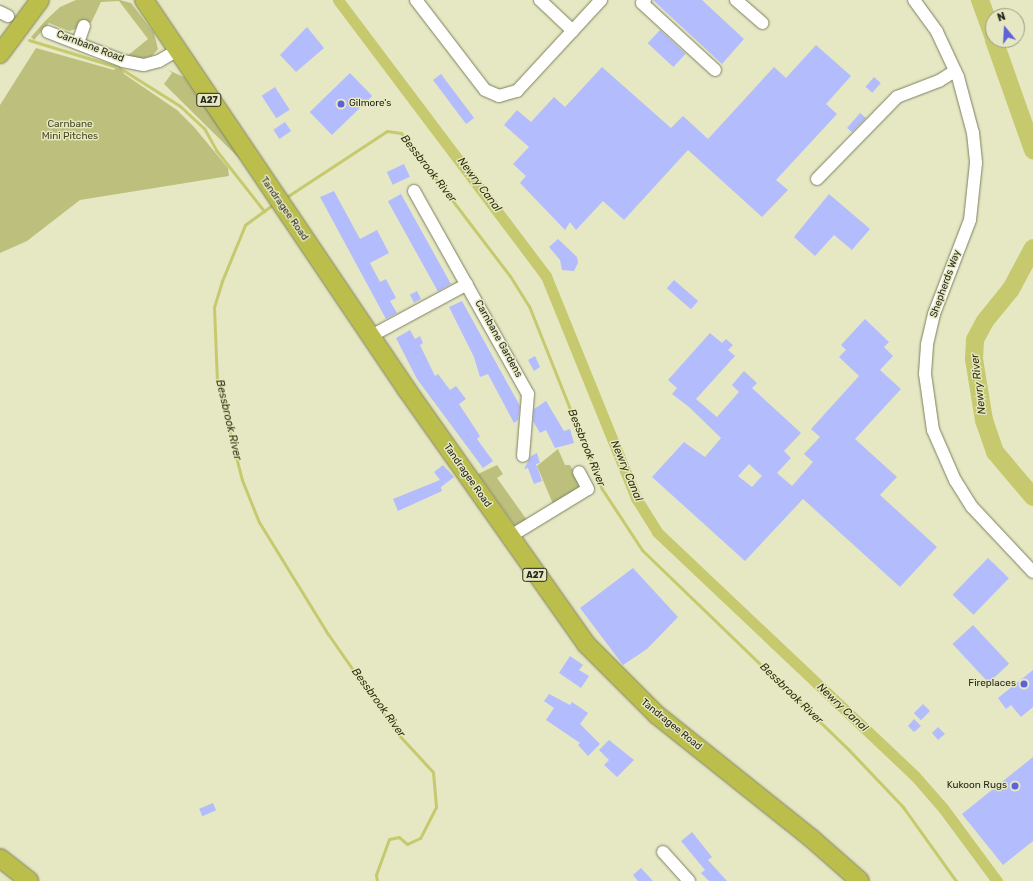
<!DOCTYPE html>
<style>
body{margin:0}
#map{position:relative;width:1033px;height:881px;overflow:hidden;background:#e6e8c3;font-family:Rubik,sans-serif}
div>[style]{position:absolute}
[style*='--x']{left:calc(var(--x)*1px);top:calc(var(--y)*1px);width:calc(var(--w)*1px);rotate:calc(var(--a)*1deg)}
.green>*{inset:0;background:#bdbf7d}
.stream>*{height:3px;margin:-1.5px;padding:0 1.5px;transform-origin:1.5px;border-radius:1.5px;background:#c6c96d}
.canal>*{height:11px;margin:-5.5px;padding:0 5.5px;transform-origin:5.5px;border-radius:5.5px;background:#c6c96d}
.river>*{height:18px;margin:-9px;padding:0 9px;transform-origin:9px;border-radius:9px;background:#c6c96d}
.building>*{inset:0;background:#b3bcfd;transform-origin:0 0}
.roads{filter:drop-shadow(0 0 1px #7d7f5d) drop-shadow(0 0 1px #7d7f5d)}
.minor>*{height:12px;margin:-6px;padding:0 6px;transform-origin:6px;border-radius:6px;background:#fff}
.highway>*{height:18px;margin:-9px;padding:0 9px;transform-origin:9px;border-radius:9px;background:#bbbe4a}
.dots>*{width:11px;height:11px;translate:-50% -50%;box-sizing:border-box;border:2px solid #e6e8c3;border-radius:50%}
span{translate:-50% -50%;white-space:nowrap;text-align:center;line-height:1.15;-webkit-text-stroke:3px #e6e8c3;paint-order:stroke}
.shield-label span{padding:1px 3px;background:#e6e8c3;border:1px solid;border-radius:3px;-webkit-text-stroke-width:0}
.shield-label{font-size:9px;color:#27281a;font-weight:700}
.street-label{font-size:10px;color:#27281a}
.poi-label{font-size:10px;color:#27281a}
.left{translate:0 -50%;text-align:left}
.right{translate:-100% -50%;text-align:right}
.park-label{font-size:10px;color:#464720}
.water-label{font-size:11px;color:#313109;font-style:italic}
.north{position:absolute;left:985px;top:8px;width:40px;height:40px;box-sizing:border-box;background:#e6e8c3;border:1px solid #9a9b7f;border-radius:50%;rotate:342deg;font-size:11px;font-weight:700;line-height:16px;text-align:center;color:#27281a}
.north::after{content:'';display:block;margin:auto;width:14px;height:18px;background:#5e61d9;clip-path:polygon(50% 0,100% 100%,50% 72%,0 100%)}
</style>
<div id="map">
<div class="green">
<div style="clip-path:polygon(76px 0,120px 0,131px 3px,154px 33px,158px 49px,152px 56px,141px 59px,126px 57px,148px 39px,119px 1px,101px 2px,91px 23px,81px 20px,76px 29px,69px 31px,49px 23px,34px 40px,31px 37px,45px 21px,60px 7px)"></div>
<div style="clip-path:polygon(36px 48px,114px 70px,118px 65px,122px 67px,124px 74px,177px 110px,194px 127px,228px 168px,229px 176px,80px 200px,27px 241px,0 253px,0 105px)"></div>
<div style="clip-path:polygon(168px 70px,184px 77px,246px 165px,164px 84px,172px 73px)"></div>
<div style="clip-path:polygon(558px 449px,565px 465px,570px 465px,581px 485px,578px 491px,553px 504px,537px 466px)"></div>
<div style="clip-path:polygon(497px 465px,503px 474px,497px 478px,527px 520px,516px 527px,478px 474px)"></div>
</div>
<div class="stream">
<div style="--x:29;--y:40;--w:92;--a:17.1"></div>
<div style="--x:123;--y:70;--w:67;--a:32.3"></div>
<div style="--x:180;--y:106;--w:33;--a:43"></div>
<div style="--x:204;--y:128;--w:25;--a:61"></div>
<div style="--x:216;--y:150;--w:78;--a:51.8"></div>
<div style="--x:285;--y:198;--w:122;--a:-33.3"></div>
<div style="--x:387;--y:131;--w:14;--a:8"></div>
<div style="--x:401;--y:133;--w:180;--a:52.7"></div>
<div style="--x:510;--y:276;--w:36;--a:58"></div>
<div style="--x:529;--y:306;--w:197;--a:68.3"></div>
<div style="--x:602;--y:489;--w:73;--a:56.7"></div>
<div style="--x:642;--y:550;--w:288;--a:44"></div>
<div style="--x:849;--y:750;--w:79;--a:46.5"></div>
<div style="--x:903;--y:807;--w:91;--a:54.4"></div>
<div style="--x:275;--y:203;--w:37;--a:144"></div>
<div style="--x:245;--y:225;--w:61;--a:112.3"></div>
<div style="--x:222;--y:281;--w:27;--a:107"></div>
<div style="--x:214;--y:307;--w:75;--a:87.7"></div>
<div style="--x:217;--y:382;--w:101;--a:75.7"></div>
<div style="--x:242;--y:480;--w:45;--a:68"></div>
<div style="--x:259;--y:522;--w:132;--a:58.4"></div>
<div style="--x:328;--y:634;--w:121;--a:55.1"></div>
<div style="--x:397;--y:733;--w:53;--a:47.3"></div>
<div style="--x:433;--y:772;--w:35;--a:85"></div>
<div style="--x:436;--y:807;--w:35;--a:117"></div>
<div style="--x:420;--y:838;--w:14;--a:155"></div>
<div style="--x:407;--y:844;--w:11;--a:-139"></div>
<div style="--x:399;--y:837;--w:10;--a:169"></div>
<div style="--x:389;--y:839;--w:38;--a:110"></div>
<div style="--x:376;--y:875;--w:6;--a:81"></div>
</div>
<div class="canal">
<div style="--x:338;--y:0;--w:346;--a:53"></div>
<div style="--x:546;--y:276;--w:240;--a:67.9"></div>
<div style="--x:636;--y:498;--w:40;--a:58"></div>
<div style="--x:657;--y:532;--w:355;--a:43.4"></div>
<div style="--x:915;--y:776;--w:43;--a:48.8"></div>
<div style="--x:943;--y:808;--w:91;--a:53.5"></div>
</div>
<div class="river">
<div style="--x:980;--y:0;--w:38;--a:70"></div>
<div style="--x:994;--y:40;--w:117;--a:70.5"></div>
<div style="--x:1033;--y:248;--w:47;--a:118.2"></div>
<div style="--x:1011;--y:289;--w:41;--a:129.1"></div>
<div style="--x:985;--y:321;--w:21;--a:118"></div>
<div style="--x:975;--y:340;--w:19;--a:93"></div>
<div style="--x:974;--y:359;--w:62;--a:80.7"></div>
<div style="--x:984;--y:420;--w:34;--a:71"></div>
<div style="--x:995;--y:452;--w:59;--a:49.8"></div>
</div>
<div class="building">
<div style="clip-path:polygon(653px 0,702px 0,744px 39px,722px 64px)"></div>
<div style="clip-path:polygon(307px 27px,324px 48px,296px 72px,280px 55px)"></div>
<div style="left:660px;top:30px;width:35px;height:18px;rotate:43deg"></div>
<div style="clip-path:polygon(816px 45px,851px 76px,826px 104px,837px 114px,776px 180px,788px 190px,762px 217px,688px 150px,624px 220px,603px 201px,576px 230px,570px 222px,565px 230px,520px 183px,526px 176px,513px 164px,529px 147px,504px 125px,517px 110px,531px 122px,554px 97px,565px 107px,602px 67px,671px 128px,683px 116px,708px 139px,774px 67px,786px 78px)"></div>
<div style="left:350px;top:73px;width:32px;height:56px;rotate:46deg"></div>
<div style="left:441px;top:74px;width:55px;height:10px;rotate:53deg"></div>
<div style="left:874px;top:77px;width:9px;height:13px;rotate:41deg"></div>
<div style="left:275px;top:87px;width:27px;height:16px;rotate:57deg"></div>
<div style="clip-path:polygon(860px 113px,866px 118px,852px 132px,847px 128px)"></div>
<div style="left:285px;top:122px;width:11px;height:14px;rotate:56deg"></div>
<div style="left:404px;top:164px;width:14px;height:19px;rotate:65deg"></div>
<div style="clip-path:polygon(334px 191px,360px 239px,377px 230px,389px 253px,370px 263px,380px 282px,386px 279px,396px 298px,390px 301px,397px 313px,386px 319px,320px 197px)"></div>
<div style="left:401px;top:194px;width:103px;height:15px;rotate:61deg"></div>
<div style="clip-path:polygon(829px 194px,870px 229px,852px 250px,834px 235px,815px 256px,794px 237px)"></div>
<div style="clip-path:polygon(558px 239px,577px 257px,578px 263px,574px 271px,562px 270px,560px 260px,549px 247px)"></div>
<div style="left:674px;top:280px;width:32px;height:11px;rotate:41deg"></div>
<div style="left:417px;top:291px;width:9px;height:8px;rotate:63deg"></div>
<div style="clip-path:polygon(462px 301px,520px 406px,518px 420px,514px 423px,488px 374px,480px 377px,474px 357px,449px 307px)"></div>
<div style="clip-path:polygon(evenodd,865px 319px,889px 342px,884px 347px,893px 356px,880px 370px,901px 389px,855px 439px,897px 477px,880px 495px,937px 547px,900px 587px,803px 499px,745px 561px,652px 477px,684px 442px,705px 457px,721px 438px,689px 407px,672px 394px,677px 388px,668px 380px,710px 333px,722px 343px,726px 339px,733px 345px,728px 350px,735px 356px,696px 399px,717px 417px,739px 392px,732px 385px,744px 371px,757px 383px,752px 388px,801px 433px,784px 451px,791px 458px,777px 473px,792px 486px,813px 462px,804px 454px,820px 437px,811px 429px,859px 376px,839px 357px,846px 350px,841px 345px,865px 319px,749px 464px,762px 476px,752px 487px,738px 476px,749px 464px)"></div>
<div style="clip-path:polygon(410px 330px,415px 339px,420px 336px,423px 343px,420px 345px,435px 376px,438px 374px,450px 390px,456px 386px,466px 399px,459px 404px,480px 436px,477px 439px,493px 461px,483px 468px,417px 379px,396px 338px)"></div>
<div style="clip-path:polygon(535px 356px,540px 367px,534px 371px,528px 360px)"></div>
<div style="clip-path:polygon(546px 401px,564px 431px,570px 429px,574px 443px,555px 448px,546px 430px,540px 433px,533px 421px,534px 409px)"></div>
<div style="clip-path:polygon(537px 453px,540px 463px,536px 464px,542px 481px,534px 484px,528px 468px,524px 469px,531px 456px)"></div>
<div style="clip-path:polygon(443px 465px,454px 477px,441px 487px,442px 491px,398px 511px,393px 499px,440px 480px,434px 472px)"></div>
<div style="left:988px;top:558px;width:29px;height:51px;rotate:44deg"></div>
<div style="clip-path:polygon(633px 568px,678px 617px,647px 649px,623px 665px,580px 608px)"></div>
<div style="left:973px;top:625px;width:53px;height:28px;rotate:47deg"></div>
<div style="clip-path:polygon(570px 656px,583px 665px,579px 670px,589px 676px,581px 688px,559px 673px)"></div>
<div style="clip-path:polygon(1033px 670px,1033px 707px,1021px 717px,1011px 705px,1006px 709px,998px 698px)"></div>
<div style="clip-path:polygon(549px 694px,570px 705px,572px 702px,588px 713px,580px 724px,600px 744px,588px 756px,578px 745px,580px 743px,546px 720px,554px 708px,544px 701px)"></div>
<div style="left:923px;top:704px;width:10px;height:13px;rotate:45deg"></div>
<div style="clip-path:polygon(914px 719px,921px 726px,914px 732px,908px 726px)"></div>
<div style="clip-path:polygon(938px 727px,945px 734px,938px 740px,932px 733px)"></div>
<div style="clip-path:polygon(609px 740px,634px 760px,617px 777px,604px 765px,609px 760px,599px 750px)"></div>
<div style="clip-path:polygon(1033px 757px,1033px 841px,1003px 865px,962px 814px)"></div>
<div style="left:213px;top:803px;width:8px;height:15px;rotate:67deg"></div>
<div style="clip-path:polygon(692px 832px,712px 857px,708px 860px,727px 881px,709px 881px,701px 873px,705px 870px,681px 841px)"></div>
<div style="clip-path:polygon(641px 868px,653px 881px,638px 881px,633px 875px)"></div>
</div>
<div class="roads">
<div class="minor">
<div style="--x:416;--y:0;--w:113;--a:52.5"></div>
<div style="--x:485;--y:90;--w:15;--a:23"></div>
<div style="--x:499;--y:96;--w:19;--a:-16"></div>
<div style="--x:517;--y:91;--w:124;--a:-47.3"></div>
<div style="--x:540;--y:0;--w:45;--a:43.2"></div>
<div style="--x:645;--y:0;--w:4;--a:135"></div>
<div style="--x:642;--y:3;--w:99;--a:42.5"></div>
<div style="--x:736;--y:0;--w:35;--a:41"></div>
<div style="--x:914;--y:0;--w:39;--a:54"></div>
<div style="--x:937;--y:32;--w:50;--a:65"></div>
<div style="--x:958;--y:77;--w:58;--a:75"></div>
<div style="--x:973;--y:133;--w:30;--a:84"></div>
<div style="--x:976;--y:163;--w:57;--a:96"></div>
<div style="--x:970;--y:220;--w:101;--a:111"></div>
<div style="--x:934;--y:314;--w:32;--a:103"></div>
<div style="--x:927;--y:345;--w:29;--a:94"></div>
<div style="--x:925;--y:374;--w:57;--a:81.9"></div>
<div style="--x:933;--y:430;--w:55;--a:66.3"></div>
<div style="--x:955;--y:480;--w:32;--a:58"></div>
<div style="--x:972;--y:507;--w:89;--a:46.8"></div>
<div style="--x:0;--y:12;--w:9;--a:27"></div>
<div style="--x:48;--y:32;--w:80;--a:21.1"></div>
<div style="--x:123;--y:61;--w:21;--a:11"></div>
<div style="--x:144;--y:65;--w:16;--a:-15"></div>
<div style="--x:159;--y:61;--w:20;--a:-30"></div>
<div style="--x:78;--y:43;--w:18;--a:-71"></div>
<div style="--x:817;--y:179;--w:115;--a:-45.7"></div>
<div style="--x:897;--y:97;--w:45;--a:-20.9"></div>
<div style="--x:939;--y:81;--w:19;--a:-32"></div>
<div style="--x:414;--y:191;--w:233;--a:60.7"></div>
<div style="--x:528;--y:394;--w:62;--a:94.6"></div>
<div style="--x:371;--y:336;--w:109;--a:-28.4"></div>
<div style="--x:509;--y:537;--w:92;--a:-31.3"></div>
<div style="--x:588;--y:489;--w:19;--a:-118"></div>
<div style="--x:663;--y:852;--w:39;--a:48"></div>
</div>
<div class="highway">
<div style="--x:144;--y:0;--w:470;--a:56"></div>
<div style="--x:407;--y:390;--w:311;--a:54.8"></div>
<div style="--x:586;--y:644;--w:100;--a:45"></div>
<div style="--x:657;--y:715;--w:197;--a:38.6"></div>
<div style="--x:811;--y:838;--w:65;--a:41.3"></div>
<div style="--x:0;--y:54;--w:67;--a:-53.5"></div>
<div style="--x:0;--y:858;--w:37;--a:38"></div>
</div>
</div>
<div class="dots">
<div style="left:341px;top:104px;background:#5e61d9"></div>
<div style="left:1024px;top:684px;background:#5e61d9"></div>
<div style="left:1015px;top:786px;background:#5e61d9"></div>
</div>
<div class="shield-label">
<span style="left:209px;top:100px">A27</span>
<span style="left:535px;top:575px">A27</span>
</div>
<div class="street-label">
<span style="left:90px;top:47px;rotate:21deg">Carnbane Road</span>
<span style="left:284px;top:209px;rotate:55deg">Tandragee Road</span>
<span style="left:946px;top:284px;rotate:-70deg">Shepherds Way</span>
<span style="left:498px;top:339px;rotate:61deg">Carnbane Gardens</span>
<span style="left:467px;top:476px;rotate:55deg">Tandragee Road</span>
<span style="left:671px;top:725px;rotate:39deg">Tandragee Road</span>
</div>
<div class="poi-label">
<span class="left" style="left:349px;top:104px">Gilmore's</span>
<span class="right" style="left:1016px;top:684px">Fireplaces</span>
<span class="right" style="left:1007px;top:786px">Kukoon Rugs</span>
</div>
<div class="park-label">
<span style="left:70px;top:130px">Carnbane<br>Mini Pitches</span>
</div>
<div class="water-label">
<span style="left:428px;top:169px;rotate:52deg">Bessbrook River</span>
<span style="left:479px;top:185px;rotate:53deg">Newry Canal</span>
<span style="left:979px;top:384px;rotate:-97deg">Newry River</span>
<span style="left:228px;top:420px;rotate:77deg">Bessbrook River</span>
<span style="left:586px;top:448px;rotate:68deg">Bessbrook River</span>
<span style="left:626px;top:471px;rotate:67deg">Newry Canal</span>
<span style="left:791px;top:694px;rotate:44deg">Bessbrook River</span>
<span style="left:378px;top:703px;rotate:54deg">Bessbrook River</span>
<span style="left:842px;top:708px;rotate:43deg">Newry Canal</span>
</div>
<div class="north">N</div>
</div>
